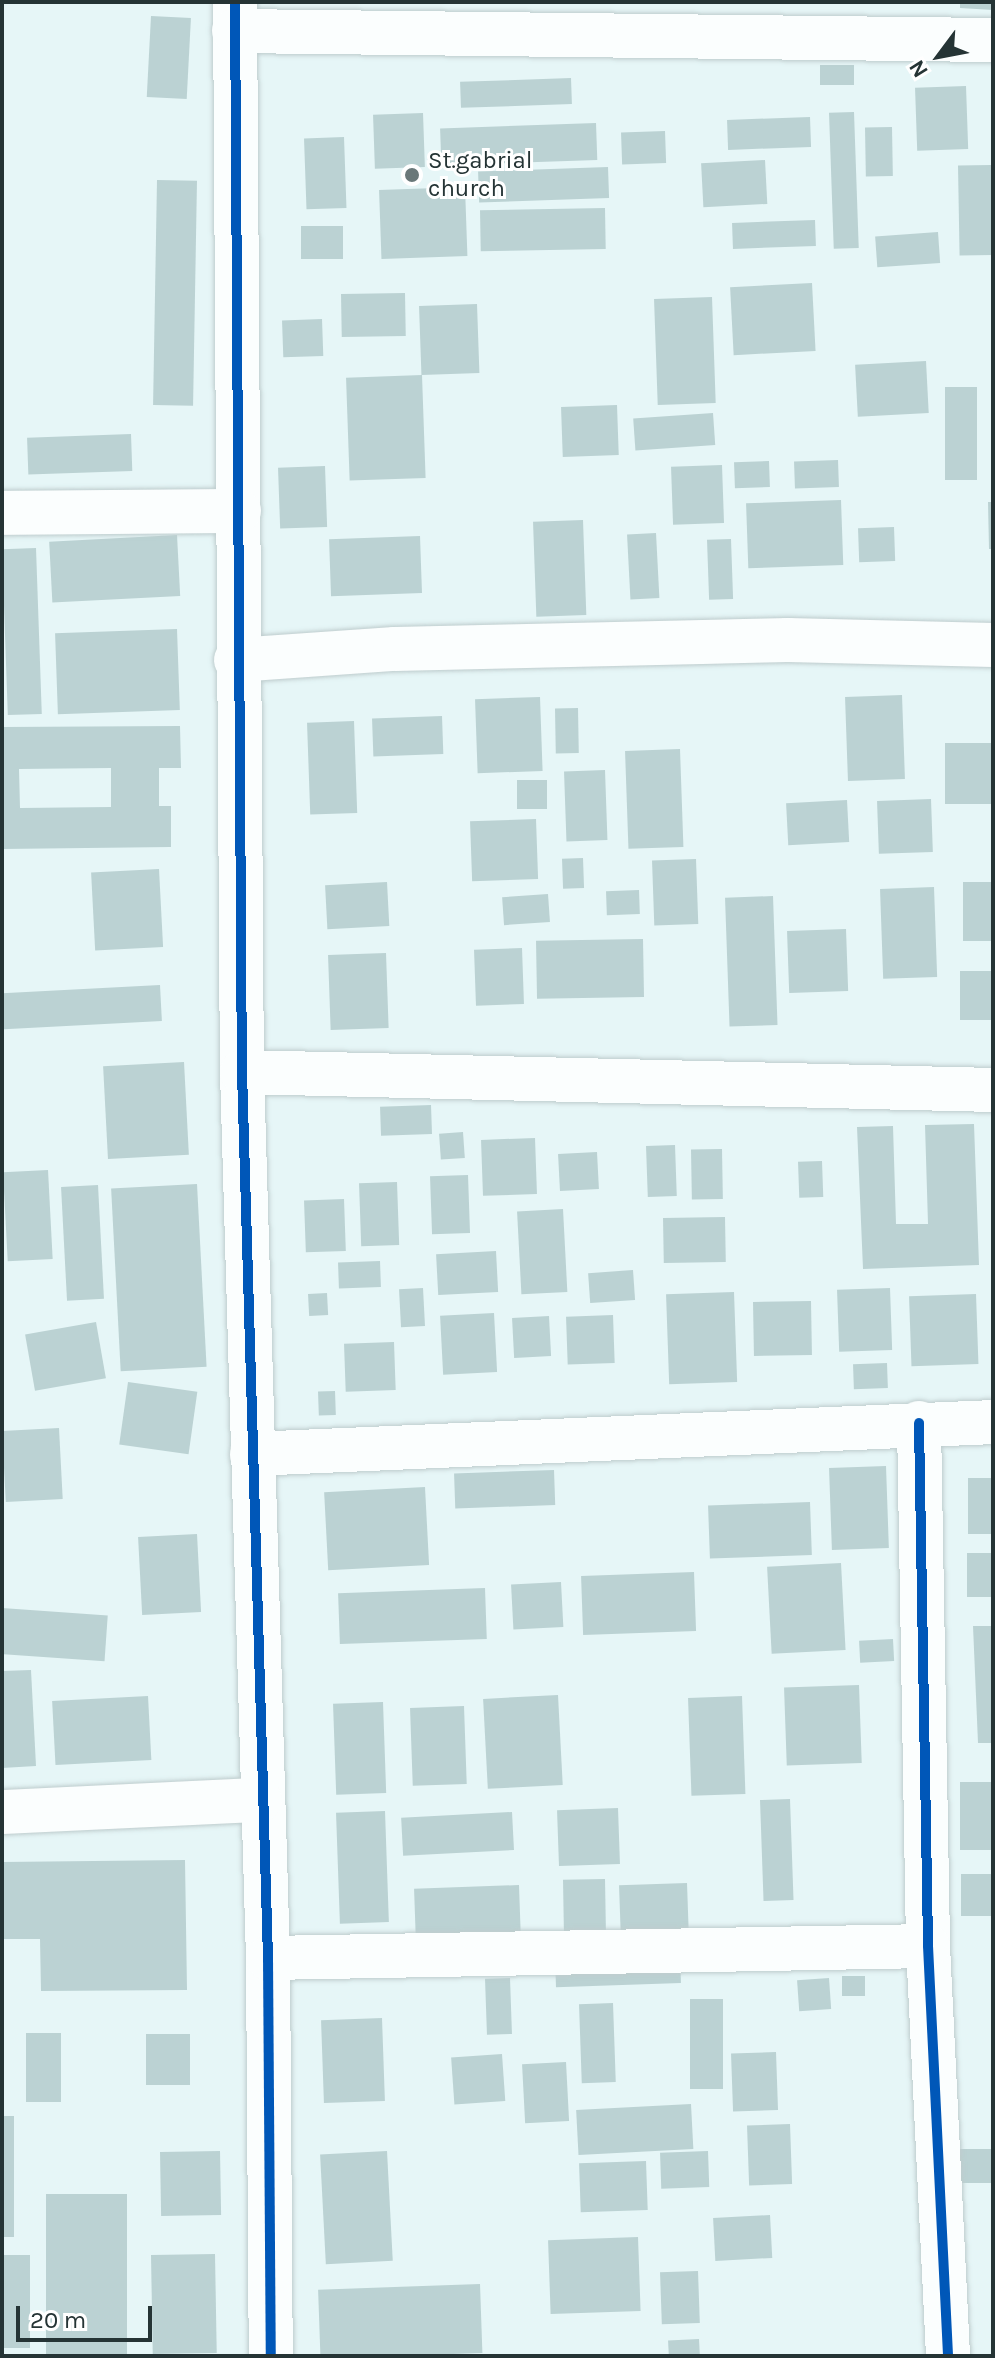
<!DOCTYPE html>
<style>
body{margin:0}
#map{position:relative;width:995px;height:2358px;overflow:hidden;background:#e6f6f7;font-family:Karla,sans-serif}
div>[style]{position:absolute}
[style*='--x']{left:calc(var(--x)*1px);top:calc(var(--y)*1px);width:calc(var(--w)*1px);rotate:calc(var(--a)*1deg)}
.building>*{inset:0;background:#bbd2d3;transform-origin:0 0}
.roads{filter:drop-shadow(0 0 2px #becccd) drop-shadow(0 0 2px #becccd)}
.minor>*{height:44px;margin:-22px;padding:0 22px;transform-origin:22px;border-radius:22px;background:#fbfefe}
.cycleway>*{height:10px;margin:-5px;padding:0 5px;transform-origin:5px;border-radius:5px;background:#0057b8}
.dots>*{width:22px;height:22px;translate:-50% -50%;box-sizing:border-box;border:4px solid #fff;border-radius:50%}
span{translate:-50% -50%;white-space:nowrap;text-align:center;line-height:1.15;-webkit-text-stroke:6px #fff;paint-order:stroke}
.poi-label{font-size:24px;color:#253435}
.left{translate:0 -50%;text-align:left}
.frame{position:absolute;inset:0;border:4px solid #253435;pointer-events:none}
.north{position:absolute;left:899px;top:16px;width:80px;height:80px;-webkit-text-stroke:6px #fff;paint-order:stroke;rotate:238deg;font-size:22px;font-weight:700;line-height:32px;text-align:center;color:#253435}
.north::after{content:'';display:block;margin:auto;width:28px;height:36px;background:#253435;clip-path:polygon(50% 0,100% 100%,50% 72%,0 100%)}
.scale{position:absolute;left:16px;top:2306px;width:136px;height:36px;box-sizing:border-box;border:4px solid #253435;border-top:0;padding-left:10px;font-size:24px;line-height:28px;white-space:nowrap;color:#253435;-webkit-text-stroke:6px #fff;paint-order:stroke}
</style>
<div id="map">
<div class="building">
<div style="clip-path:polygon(960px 2px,993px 2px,993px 10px,960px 8px)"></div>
<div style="left:151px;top:16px;width:40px;height:81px;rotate:3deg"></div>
<div style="left:854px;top:65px;width:20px;height:34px;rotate:90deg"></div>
<div style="left:571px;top:78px;width:26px;height:111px;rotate:88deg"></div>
<div style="left:966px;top:86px;width:63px;height:51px;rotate:88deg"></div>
<div style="left:854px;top:112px;width:136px;height:25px;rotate:88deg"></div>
<div style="left:423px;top:113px;width:54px;height:50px;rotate:88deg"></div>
<div style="left:810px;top:117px;width:30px;height:83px;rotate:88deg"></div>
<div style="left:596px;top:123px;width:37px;height:156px;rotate:88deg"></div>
<div style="left:892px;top:127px;width:49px;height:27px;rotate:89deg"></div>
<div style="left:665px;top:131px;width:32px;height:44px;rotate:88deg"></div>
<div style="left:344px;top:137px;width:71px;height:40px;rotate:88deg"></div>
<div style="left:765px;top:160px;width:44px;height:64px;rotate:87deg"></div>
<div style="left:991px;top:165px;width:90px;height:33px;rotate:89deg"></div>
<div style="left:608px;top:167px;width:31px;height:130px;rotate:88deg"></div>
<div style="left:157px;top:180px;width:40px;height:225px;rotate:1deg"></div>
<div style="left:465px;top:187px;width:69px;height:86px;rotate:88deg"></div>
<div style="left:605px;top:208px;width:41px;height:125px;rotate:89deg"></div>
<div style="left:815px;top:220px;width:26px;height:83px;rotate:88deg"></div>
<div style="left:343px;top:226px;width:33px;height:42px;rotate:90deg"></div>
<div style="left:938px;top:232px;width:31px;height:63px;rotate:86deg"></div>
<div style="left:812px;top:283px;width:68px;height:82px;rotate:87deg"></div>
<div style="left:405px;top:293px;width:43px;height:64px;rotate:89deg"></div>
<div style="left:712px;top:297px;width:106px;height:58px;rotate:88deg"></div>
<div style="left:477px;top:304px;width:69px;height:58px;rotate:88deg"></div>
<div style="left:322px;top:319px;width:37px;height:40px;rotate:88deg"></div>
<div style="left:926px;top:361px;width:52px;height:71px;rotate:87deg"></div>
<div style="left:422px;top:375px;width:103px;height:76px;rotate:88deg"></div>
<div style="left:945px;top:387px;width:32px;height:93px"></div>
<div style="left:617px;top:405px;width:50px;height:56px;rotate:88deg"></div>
<div style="left:713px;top:413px;width:32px;height:80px;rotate:86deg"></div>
<div style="left:131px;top:434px;width:37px;height:104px;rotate:88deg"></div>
<div style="left:838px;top:460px;width:27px;height:44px;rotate:88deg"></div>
<div style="left:769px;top:461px;width:26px;height:35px;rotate:88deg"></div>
<div style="left:722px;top:465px;width:58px;height:51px;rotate:88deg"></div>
<div style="left:325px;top:466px;width:61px;height:47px;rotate:88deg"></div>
<div style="left:841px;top:500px;width:65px;height:95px;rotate:88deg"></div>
<div style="clip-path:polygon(988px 502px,993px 502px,993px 549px,989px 549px)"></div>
<div style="left:583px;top:520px;width:95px;height:50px;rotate:88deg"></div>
<div style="left:894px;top:527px;width:34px;height:36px;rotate:88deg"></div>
<div style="left:656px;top:533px;width:65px;height:29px;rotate:87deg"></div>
<div style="left:177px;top:535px;width:61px;height:128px;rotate:87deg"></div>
<div style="left:420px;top:536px;width:57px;height:91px;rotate:88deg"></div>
<div style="left:731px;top:539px;width:60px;height:24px;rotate:88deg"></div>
<div style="left:36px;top:548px;width:166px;height:34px;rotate:88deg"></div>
<div style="left:177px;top:629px;width:81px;height:122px;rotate:88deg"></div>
<div style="left:902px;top:695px;width:84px;height:57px;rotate:88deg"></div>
<div style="left:540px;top:697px;width:74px;height:65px;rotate:88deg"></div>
<div style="left:578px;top:708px;width:45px;height:23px;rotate:89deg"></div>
<div style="left:442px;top:716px;width:38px;height:70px;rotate:88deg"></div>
<div style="left:354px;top:721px;width:92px;height:47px;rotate:88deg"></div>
<div style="clip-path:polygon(evenodd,180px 726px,181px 768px,159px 768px,159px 806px,171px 806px,171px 847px,2px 849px,2px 727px,180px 726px,111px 768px,111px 807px,20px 808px,19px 769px,111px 768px)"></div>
<div style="left:993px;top:743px;width:61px;height:48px;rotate:90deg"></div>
<div style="left:680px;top:749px;width:98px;height:55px;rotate:88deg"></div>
<div style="left:605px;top:770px;width:70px;height:41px;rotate:88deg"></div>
<div style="left:547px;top:780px;width:29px;height:30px;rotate:90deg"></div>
<div style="left:931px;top:799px;width:53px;height:54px;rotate:88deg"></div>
<div style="left:847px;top:800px;width:42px;height:61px;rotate:87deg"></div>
<div style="left:536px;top:819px;width:60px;height:66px;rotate:88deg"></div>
<div style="left:583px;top:858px;width:30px;height:21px;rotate:88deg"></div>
<div style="left:696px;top:859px;width:65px;height:44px;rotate:88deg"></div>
<div style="left:159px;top:869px;width:78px;height:68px;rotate:87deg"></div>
<div style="left:387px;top:882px;width:44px;height:62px;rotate:87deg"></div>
<div style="left:993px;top:882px;width:59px;height:30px;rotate:90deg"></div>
<div style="left:934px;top:887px;width:90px;height:54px;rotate:88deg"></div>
<div style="left:639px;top:890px;width:24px;height:33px;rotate:88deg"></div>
<div style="left:548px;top:894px;width:28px;height:46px;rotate:86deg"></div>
<div style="left:773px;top:896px;width:129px;height:48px;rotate:88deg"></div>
<div style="left:846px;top:929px;width:62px;height:59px;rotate:88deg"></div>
<div style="left:643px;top:939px;width:58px;height:107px;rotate:89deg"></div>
<div style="left:522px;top:948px;width:56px;height:48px;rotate:88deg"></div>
<div style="left:386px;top:953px;width:75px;height:58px;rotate:88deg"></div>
<div style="left:993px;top:971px;width:49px;height:33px;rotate:90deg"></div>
<div style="left:160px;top:985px;width:36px;height:158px;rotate:87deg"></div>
<div style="left:184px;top:1062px;width:93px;height:81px;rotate:87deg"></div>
<div style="left:431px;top:1105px;width:29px;height:51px;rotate:88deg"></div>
<div style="clip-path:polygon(974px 1124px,979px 1265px,863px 1269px,857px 1127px,893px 1126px,896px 1224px,928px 1224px,925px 1125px)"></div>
<div style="left:463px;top:1132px;width:26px;height:24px;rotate:86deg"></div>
<div style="left:535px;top:1138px;width:56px;height:54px;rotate:88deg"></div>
<div style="left:675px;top:1145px;width:51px;height:29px;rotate:88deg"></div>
<div style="left:722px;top:1149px;width:50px;height:31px;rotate:89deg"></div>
<div style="left:597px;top:1152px;width:37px;height:39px;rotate:87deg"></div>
<div style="left:822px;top:1161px;width:36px;height:24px;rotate:88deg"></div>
<div style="left:48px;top:1170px;width:89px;height:45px;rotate:87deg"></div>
<div style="left:468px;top:1175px;width:58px;height:38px;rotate:88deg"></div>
<div style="left:397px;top:1182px;width:63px;height:38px;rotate:88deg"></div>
<div style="left:197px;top:1184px;width:183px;height:86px;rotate:87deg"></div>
<div style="left:98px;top:1185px;width:114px;height:37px;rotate:87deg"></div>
<div style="left:344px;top:1199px;width:52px;height:40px;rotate:88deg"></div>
<div style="left:563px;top:1209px;width:83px;height:46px;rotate:87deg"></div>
<div style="left:725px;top:1217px;width:45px;height:62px;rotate:89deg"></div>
<div style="left:496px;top:1251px;width:41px;height:60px;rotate:87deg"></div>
<div style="left:380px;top:1261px;width:26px;height:42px;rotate:88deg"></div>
<div style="left:633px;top:1270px;width:30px;height:45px;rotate:86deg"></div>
<div style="left:423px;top:1288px;width:38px;height:24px;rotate:87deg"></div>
<div style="left:890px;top:1288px;width:62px;height:53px;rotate:88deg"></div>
<div style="left:734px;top:1292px;width:90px;height:68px;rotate:88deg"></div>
<div style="left:327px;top:1293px;width:22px;height:19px;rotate:87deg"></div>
<div style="left:976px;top:1294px;width:70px;height:67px;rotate:88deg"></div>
<div style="left:811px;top:1301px;width:54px;height:58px;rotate:89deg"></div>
<div style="left:494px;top:1313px;width:59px;height:54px;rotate:87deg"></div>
<div style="left:613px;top:1315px;width:48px;height:47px;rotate:88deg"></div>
<div style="left:549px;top:1316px;width:40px;height:37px;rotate:87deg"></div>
<div style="left:96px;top:1322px;width:57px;height:72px;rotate:80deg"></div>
<div style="left:394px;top:1342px;width:48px;height:50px;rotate:88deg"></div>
<div style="left:887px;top:1363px;width:25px;height:34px;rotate:88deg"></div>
<div style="left:128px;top:1382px;width:70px;height:63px;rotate:8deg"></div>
<div style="left:335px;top:1391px;width:24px;height:17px;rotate:88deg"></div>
<div style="left:59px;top:1428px;width:71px;height:57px;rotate:87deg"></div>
<div style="left:886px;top:1466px;width:82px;height:57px;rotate:88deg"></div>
<div style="left:554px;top:1470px;width:35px;height:100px;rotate:88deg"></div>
<div style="left:993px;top:1478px;width:56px;height:25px;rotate:90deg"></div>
<div style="left:425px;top:1487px;width:78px;height:101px;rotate:87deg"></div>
<div style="left:810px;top:1502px;width:53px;height:102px;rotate:88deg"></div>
<div style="left:197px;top:1534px;width:78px;height:59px;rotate:87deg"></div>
<div style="left:993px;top:1553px;width:44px;height:26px;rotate:90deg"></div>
<div style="left:841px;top:1563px;width:87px;height:74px;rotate:87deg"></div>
<div style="left:694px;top:1572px;width:59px;height:113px;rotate:88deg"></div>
<div style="left:561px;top:1582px;width:45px;height:50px;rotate:87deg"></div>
<div style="left:485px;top:1588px;width:51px;height:147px;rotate:88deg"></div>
<div style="left:2px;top:1608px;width:106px;height:46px;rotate:4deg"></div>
<div style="clip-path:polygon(973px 1626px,993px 1626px,993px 1743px,978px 1743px)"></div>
<div style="left:893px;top:1639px;width:22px;height:34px;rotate:87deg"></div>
<div style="clip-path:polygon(31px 1670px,36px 1766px,2px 1768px,2px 1671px)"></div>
<div style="left:859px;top:1685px;width:78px;height:75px;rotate:88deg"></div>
<div style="left:558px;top:1695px;width:90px;height:75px;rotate:87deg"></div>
<div style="left:148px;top:1696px;width:64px;height:96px;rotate:87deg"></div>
<div style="left:742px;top:1696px;width:98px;height:54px;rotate:88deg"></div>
<div style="left:383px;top:1702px;width:91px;height:50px;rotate:88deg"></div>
<div style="left:464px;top:1706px;width:78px;height:54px;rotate:88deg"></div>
<div style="left:993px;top:1782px;width:68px;height:33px;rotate:90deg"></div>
<div style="left:790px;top:1799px;width:101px;height:30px;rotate:88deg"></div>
<div style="left:618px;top:1808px;width:56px;height:61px;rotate:88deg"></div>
<div style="left:385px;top:1811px;width:111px;height:49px;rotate:88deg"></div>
<div style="left:512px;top:1812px;width:38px;height:111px;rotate:87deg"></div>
<div style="clip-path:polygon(185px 1860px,187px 1990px,41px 1991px,40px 1939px,2px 1939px,2px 1862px)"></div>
<div style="left:993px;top:1874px;width:42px;height:32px;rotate:90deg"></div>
<div style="left:605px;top:1879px;width:52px;height:42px;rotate:89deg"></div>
<div style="left:687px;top:1883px;width:46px;height:68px;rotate:88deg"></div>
<div style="left:519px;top:1885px;width:50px;height:105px;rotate:88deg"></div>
<div style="left:680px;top:1956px;width:27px;height:125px;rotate:88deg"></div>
<div style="left:842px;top:1976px;width:23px;height:20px"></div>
<div style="left:510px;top:1978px;width:56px;height:25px;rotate:88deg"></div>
<div style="left:829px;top:1978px;width:31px;height:32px;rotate:86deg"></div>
<div style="left:690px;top:1999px;width:33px;height:90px"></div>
<div style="left:613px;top:2003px;width:79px;height:34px;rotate:88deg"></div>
<div style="left:382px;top:2018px;width:83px;height:61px;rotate:88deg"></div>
<div style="left:26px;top:2033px;width:35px;height:69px"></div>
<div style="left:146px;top:2034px;width:44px;height:51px"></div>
<div style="left:776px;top:2052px;width:58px;height:45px;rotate:88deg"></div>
<div style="left:502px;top:2054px;width:47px;height:51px;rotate:86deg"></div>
<div style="left:566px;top:2062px;width:59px;height:44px;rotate:87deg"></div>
<div style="left:691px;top:2104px;width:45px;height:115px;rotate:87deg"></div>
<div style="left:2px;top:2116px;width:12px;height:121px"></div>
<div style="left:790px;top:2124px;width:60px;height:43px;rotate:88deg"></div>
<div style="left:993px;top:2149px;width:34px;height:33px;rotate:90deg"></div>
<div style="left:220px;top:2151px;width:64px;height:60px;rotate:89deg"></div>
<div style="left:387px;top:2151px;width:110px;height:67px;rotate:87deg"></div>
<div style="left:708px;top:2151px;width:36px;height:48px;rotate:88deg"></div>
<div style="left:646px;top:2161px;width:49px;height:67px;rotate:88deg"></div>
<div style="left:46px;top:2194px;width:81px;height:162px"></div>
<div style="left:770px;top:2215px;width:43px;height:57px;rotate:87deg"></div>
<div style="left:638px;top:2237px;width:74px;height:90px;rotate:88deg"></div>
<div style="left:215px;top:2254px;width:99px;height:64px;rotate:89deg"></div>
<div style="left:2px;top:2255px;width:28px;height:93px"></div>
<div style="left:698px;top:2271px;width:52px;height:38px;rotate:88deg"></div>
<div style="left:480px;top:2284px;width:69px;height:162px;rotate:88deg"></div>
<div style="left:699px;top:2339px;width:17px;height:31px;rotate:87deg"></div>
</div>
<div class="roads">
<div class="minor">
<div style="--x:235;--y:2;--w:1070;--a:89.63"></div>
<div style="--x:242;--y:1072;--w:886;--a:88.32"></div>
<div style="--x:268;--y:1958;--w:398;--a:89.6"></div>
<div style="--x:234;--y:31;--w:759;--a:0.68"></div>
<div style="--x:2;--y:513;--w:237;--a:-0.5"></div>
<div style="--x:236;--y:660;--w:159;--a:-4"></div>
<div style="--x:395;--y:649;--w:393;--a:-1.3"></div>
<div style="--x:788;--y:640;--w:205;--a:1.4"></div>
<div style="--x:242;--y:1072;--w:751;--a:1.37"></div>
<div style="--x:919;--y:1423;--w:523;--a:89.01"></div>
<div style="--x:928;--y:1946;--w:410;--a:87.2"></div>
<div style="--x:252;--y:1454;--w:742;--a:-2.47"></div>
<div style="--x:2;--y:1812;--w:258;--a:-2.7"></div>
<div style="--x:268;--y:1958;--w:660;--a:-1.04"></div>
</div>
</div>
<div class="cycleway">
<div style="--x:235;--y:2;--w:1070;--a:89.63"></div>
<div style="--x:242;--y:1072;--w:886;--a:88.32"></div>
<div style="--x:268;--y:1958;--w:398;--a:89.6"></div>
<div style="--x:919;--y:1423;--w:523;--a:89.01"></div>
<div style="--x:928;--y:1946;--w:410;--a:87.2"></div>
</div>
<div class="dots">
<div style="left:412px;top:175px;background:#697879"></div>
</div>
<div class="poi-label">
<span class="left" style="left:428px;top:175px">St.gabrial<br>church</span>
</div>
<div class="frame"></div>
<div class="north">N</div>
<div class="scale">20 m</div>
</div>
